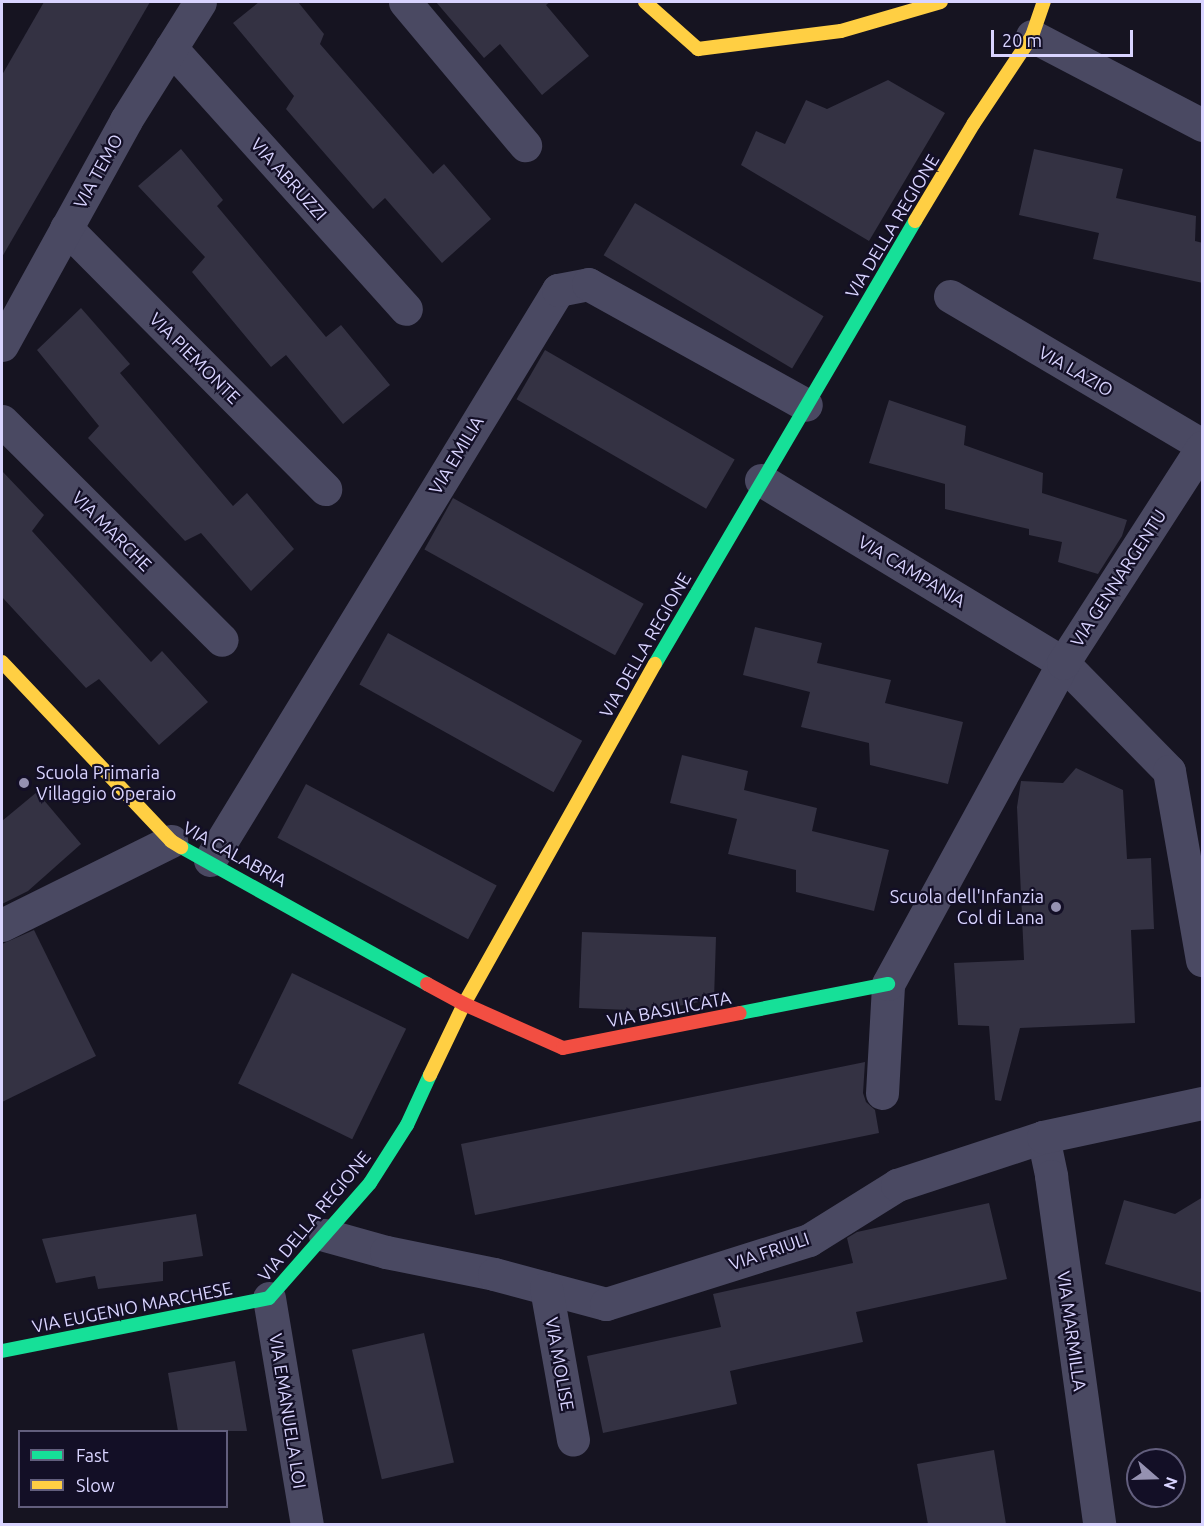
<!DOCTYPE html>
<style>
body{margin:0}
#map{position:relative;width:1204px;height:1526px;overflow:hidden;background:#161421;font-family:Ubuntu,sans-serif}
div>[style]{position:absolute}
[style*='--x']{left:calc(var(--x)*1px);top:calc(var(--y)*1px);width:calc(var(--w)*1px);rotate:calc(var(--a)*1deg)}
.building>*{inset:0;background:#343243;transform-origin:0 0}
.street>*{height:33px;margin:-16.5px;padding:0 16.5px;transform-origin:16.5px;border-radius:16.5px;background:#4a4962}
.fast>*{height:14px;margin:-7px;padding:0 7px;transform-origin:7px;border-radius:7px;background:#16e098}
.slow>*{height:14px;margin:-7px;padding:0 7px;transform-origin:7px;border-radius:7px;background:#ffcf43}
.jam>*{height:14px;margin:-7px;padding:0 7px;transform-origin:7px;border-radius:7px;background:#f24e42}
.dots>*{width:16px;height:16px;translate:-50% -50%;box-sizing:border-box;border:3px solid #130f26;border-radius:50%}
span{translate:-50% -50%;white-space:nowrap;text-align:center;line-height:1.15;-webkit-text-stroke:4.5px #130f26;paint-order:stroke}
.street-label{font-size:18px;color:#d9d4ff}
.poi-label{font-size:18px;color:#d9d4ff}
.left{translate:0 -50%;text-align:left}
.right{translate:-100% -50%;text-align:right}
.frame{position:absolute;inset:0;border:3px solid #d9d4ff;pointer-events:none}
.legend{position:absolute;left:18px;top:1430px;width:210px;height:78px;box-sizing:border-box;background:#130f26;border:2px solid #625e7d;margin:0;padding:8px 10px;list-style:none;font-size:18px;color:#d9d4ff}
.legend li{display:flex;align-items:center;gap:12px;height:30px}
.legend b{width:30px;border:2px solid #625e7d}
.north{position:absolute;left:1126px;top:1448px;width:60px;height:60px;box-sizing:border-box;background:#130f26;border:2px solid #625e7d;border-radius:50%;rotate:110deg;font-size:16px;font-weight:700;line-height:24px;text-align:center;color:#d9d4ff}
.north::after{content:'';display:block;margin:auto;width:21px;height:27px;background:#9591b1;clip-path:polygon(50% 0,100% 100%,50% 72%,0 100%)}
.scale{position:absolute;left:991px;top:30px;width:142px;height:27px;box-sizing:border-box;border:3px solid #d9d4ff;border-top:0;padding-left:8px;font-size:18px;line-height:21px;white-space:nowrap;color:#d9d4ff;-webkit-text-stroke:4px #130f26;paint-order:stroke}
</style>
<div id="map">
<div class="building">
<div style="clip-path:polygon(44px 2px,150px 2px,2px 257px,2px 75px)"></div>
<div style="clip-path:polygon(259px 2px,298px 2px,324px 34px,320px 44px,433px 174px,444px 164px,491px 219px,442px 263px,385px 198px,373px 209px,286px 109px,294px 96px,233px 23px)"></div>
<div style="clip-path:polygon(436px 2px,550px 2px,546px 5px,589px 56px,542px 95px,500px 44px,484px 58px)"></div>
<div style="clip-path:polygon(888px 80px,945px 113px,869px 241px,741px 165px,756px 131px,785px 144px,806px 100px,827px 109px)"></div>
<div style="clip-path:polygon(181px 149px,223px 200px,217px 206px,326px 337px,341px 325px,390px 385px,343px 424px,286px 355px,271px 367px,192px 272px,205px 257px,138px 186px)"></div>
<div style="clip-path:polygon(1034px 149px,1123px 169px,1116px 198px,1196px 216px,1195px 241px,1203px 243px,1203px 283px,1093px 259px,1099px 233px,1019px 215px)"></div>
<div style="left:635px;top:203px;width:220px;height:61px;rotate:31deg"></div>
<div style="clip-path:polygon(81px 308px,130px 364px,120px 373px,233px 506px,247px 493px,294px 549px,251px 591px,201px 533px,185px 541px,88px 438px,99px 426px,37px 350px)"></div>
<div style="left:545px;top:350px;width:219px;height:57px;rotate:30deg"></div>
<div style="clip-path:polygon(889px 400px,966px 426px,964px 445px,1043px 473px,1042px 493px,1127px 520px,1122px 536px,1098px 574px,1058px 562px,1062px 542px,1029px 535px,1029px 529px,945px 509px,945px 484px,869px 463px)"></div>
<div style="clip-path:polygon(2px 471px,44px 515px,32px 531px,151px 662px,162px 651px,208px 702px,159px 745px,99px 679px,86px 688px,2px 597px)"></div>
<div style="left:453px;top:498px;width:218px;height:59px;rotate:29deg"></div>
<div style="clip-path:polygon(755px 627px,822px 643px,817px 663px,891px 680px,885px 703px,963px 722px,948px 784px,870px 765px,869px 743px,801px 727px,810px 692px,743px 675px)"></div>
<div style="left:388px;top:633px;width:222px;height:59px;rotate:29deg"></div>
<div style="clip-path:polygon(682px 755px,748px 771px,744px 790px,817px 808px,812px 831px,889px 850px,874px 911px,796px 892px,796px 870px,728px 854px,737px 819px,670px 803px)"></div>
<div style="clip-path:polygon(1076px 768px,1123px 790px,1127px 859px,1151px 858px,1154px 929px,1131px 930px,1135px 1023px,1020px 1028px,1001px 1101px,995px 1100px,989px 1026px,958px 1025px,954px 963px,1024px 960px,1017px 807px,1021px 781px,1063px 783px)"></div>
<div style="left:306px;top:784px;width:216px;height:61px;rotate:28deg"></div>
<div style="clip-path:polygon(37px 792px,81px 844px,28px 891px,2px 904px,2px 821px)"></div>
<div style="clip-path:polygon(34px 930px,96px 1056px,2px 1102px,2px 944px)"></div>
<div style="clip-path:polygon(582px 932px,716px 937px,714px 999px,653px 1011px,579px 1008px)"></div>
<div style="left:292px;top:973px;width:127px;height:123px;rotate:26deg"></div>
<div style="clip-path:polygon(865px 1062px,863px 1093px,866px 1102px,875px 1110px,879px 1133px,475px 1215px,461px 1144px)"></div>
<div style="clip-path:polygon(1203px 1197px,1203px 1293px,1105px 1264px,1124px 1200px,1175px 1214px)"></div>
<div style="clip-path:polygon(989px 1203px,1007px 1279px,856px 1312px,863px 1342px,730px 1371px,737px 1404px,603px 1433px,587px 1356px,721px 1327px,713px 1294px,853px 1263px,847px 1238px,857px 1232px)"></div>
<div style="clip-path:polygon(196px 1214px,203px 1256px,163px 1262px,163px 1281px,98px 1289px,95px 1276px,56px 1283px,42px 1239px)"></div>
<div style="left:424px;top:1333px;width:133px;height:74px;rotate:77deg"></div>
<div style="clip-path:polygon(235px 1361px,247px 1431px,178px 1431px,168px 1373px)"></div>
<div style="clip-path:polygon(994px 1450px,1006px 1524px,928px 1524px,917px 1464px)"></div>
</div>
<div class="street">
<div style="--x:405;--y:2;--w:187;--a:50"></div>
<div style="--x:1032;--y:36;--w:192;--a:27.6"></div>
<div style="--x:171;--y:48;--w:351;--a:48"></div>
<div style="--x:66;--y:228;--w:368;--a:45.2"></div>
<div style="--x:950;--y:296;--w:293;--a:30.6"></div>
<div style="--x:2;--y:345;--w:257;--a:-61.1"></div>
<div style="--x:126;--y:120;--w:139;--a:-57.9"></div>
<div style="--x:2;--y:421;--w:310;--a:44.9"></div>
<div style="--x:761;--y:480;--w:353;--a:31.2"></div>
<div style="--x:1063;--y:663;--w:151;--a:45.5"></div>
<div style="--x:1169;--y:771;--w:192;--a:80.1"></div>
<div style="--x:210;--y:860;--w:668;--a:-58.59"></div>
<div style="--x:558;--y:290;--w:31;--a:-11"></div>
<div style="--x:588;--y:284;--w:249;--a:29"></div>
<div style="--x:2;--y:925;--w:189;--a:-26.4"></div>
<div style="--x:882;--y:1093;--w:109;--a:-86.8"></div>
<div style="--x:888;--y:984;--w:366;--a:-61.4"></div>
<div style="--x:1063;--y:663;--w:257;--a:-57.2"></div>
<div style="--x:1043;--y:1137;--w:40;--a:78"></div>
<div style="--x:1051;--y:1176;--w:351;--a:82.1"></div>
<div style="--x:325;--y:1235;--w:63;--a:15.6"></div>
<div style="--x:386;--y:1252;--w:110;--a:11.5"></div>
<div style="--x:494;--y:1274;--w:116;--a:15"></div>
<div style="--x:606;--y:1304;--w:213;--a:-17.5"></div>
<div style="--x:809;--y:1240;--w:104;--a:-32"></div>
<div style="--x:897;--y:1185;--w:154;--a:-18.2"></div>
<div style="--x:1043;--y:1137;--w:163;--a:-12.1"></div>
<div style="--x:546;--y:1288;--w:154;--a:79.9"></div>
<div style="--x:269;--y:1298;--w:229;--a:80.5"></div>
</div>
<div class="fast">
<div style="--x:655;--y:664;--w:514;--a:-59.59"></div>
<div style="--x:181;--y:847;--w:282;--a:29.1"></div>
<div style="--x:740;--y:1013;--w:151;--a:-11.1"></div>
<div style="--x:2;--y:1351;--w:272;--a:-11.2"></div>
<div style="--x:269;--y:1298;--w:153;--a:-48.7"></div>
<div style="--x:370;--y:1183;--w:69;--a:-57.5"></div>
<div style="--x:407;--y:1125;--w:55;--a:-65.3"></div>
</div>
<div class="slow">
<div style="--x:645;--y:2;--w:71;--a:41.6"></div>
<div style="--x:698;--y:49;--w:144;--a:-7.2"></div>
<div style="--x:841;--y:31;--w:104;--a:-16.2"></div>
<div style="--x:915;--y:221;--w:114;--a:-59"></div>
<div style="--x:974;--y:123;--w:105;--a:-56.3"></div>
<div style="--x:1032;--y:36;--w:36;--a:-71"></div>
<div style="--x:2;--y:662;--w:246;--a:46.6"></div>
<div style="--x:171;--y:841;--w:12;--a:31"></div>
<div style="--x:430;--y:1075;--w:79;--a:-64.4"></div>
<div style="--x:464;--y:1004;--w:390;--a:-60.7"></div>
</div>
<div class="jam">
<div style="--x:427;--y:984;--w:42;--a:28.4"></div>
<div style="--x:464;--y:1004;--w:108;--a:24"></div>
<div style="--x:563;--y:1048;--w:180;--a:-11.2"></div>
</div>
<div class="dots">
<div style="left:24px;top:783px;background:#9591b1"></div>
<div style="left:1056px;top:907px;background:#9591b1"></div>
</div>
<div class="street-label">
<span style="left:98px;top:171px;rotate:-61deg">VIA TEMO</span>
<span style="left:289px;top:179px;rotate:48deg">VIA ABRUZZI</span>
<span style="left:892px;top:226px;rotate:-59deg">VIA DELLA REGIONE</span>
<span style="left:195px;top:358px;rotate:45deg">VIA PIEMONTE</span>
<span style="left:1076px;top:371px;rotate:30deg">VIA LAZIO</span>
<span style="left:456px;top:455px;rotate:-59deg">VIA EMILIA</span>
<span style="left:112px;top:531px;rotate:45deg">VIA MARCHE</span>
<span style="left:912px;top:571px;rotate:31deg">VIA CAMPANIA</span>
<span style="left:1118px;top:578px;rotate:-57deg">VIA GENNARGENTU</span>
<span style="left:645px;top:645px;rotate:-60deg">VIA DELLA REGIONE</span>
<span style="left:235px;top:854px;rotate:29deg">VIA CALABRIA</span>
<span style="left:669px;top:1009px;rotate:-11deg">VIA BASILICATA</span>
<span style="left:314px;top:1216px;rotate:-50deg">VIA DELLA REGIONE</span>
<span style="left:769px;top:1251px;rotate:-19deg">VIA FRIULI</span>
<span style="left:132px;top:1307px;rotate:-11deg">VIA EUGENIO MARCHESE</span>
<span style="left:1072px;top:1331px;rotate:82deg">VIA MARMILLA</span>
<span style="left:560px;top:1364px;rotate:80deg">VIA MOLISE</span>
<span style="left:288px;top:1411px;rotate:81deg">VIA EMANUELA LOI</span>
</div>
<div class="poi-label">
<span class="left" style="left:36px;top:783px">Scuola Primaria<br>Villaggio Operaio</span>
<span class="right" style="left:1044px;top:907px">Scuola dell'Infanzia<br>Col di Lana</span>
</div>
<div class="frame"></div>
<ul class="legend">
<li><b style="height:8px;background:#16e098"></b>Fast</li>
<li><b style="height:8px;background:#ffcf43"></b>Slow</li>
</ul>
<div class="north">N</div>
<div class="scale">20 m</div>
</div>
